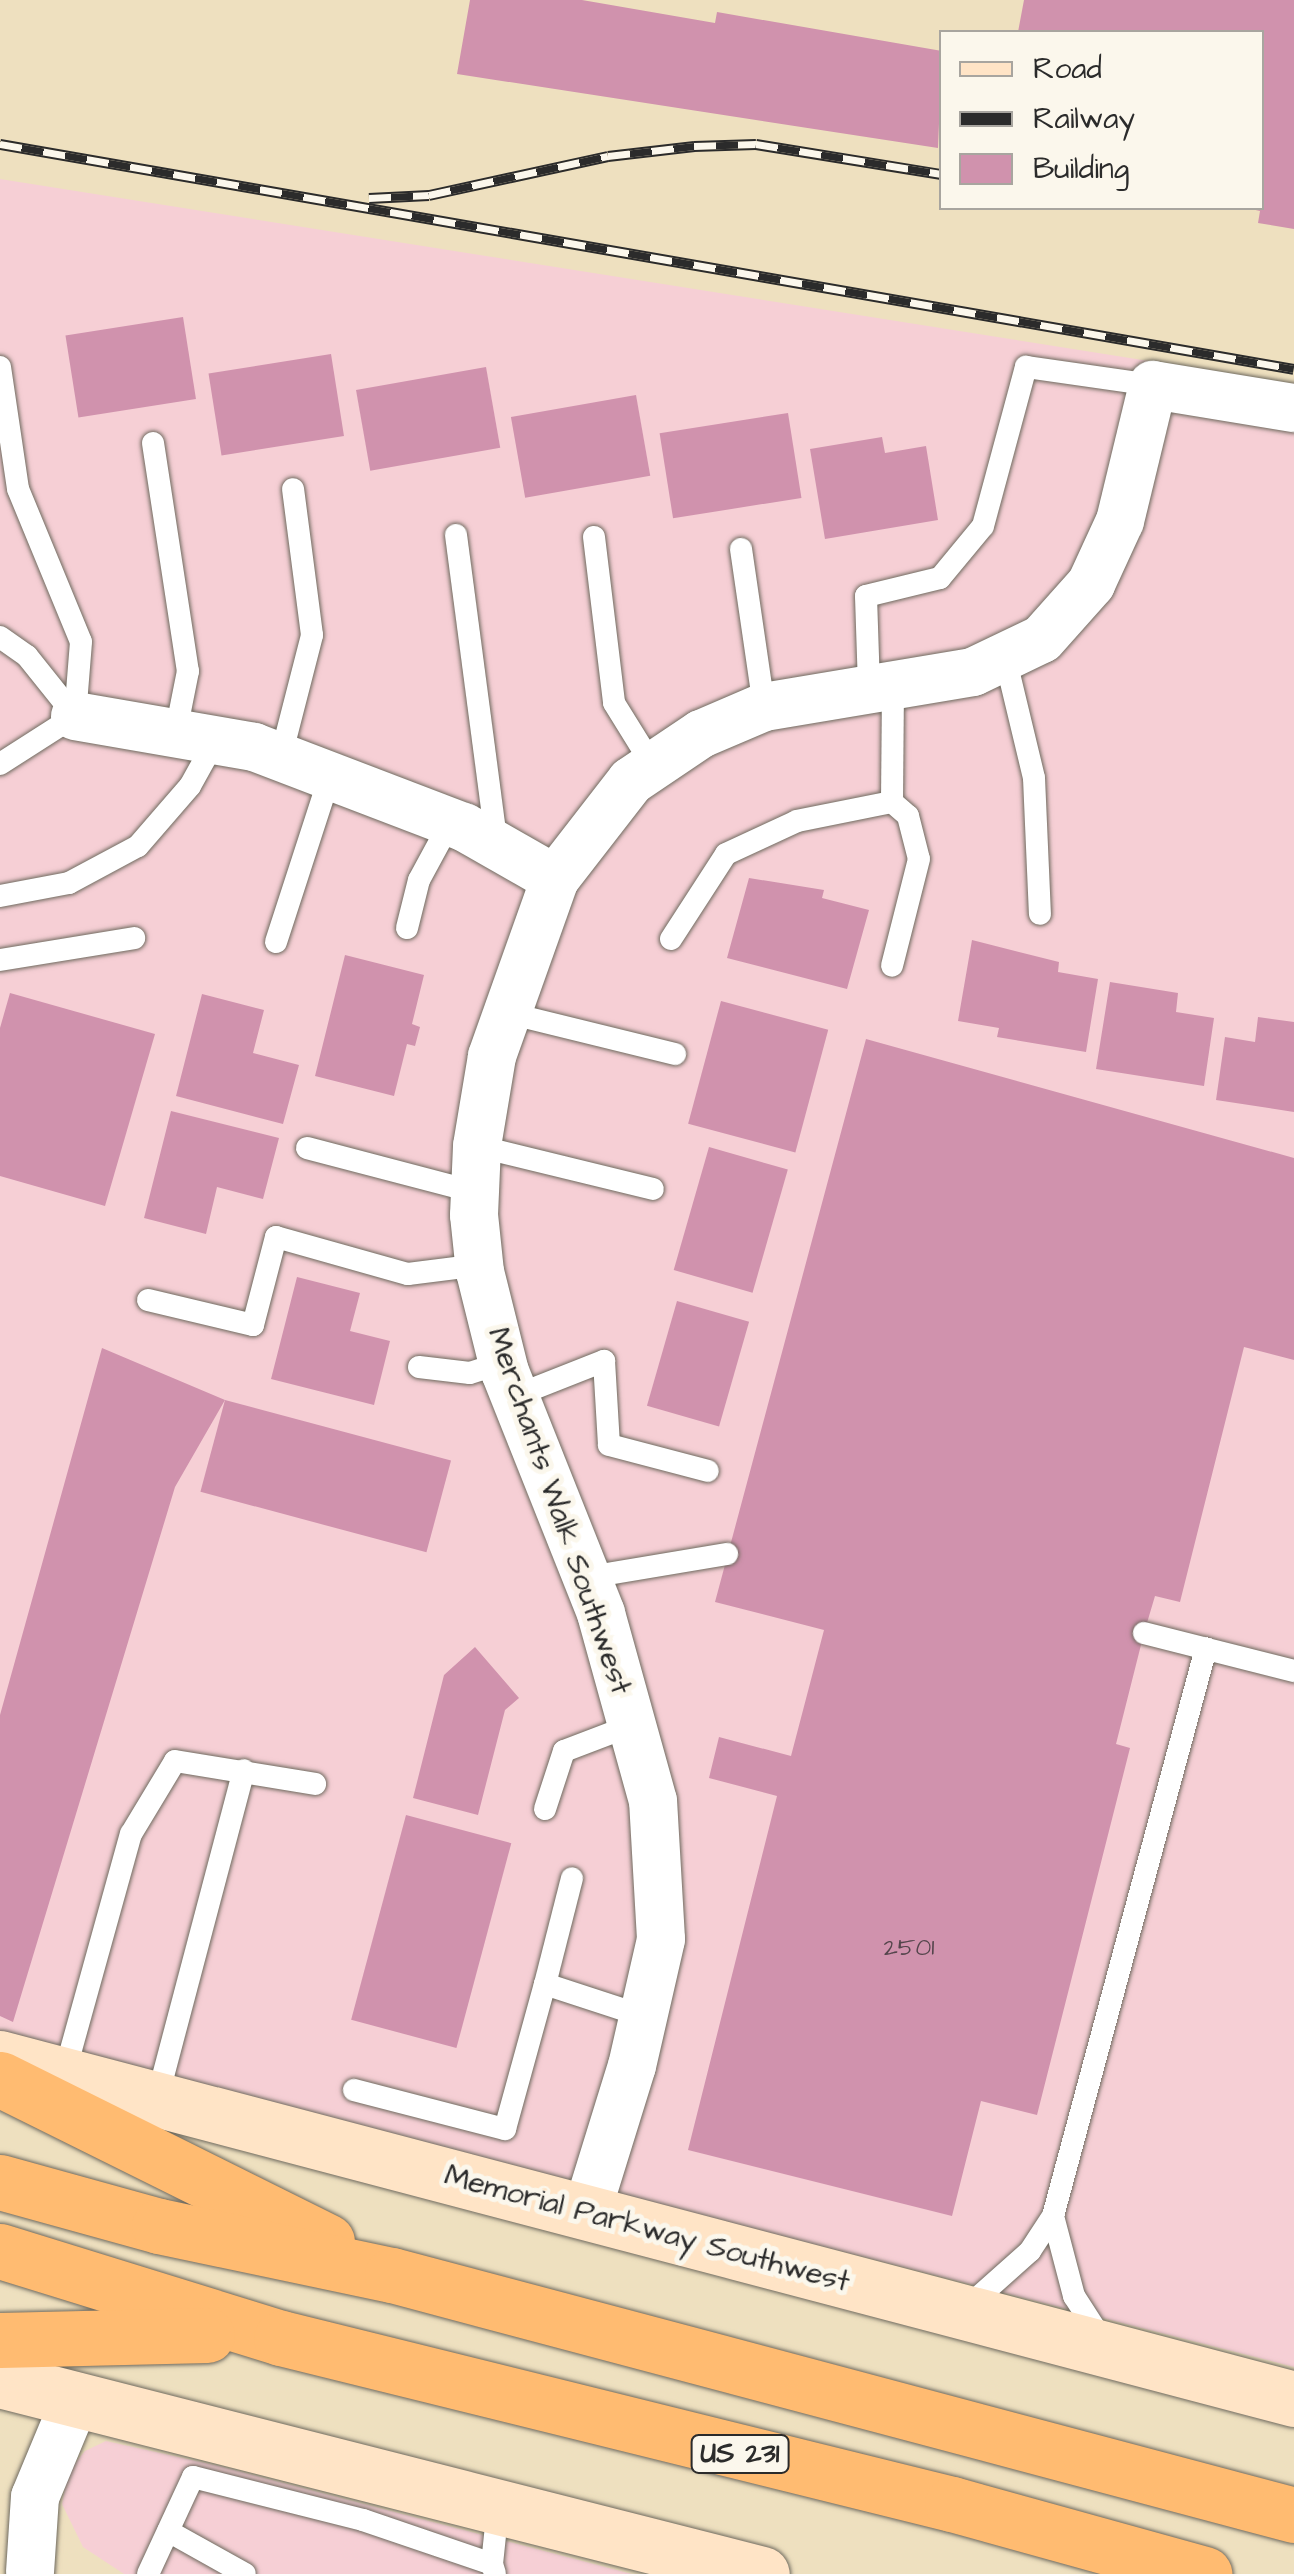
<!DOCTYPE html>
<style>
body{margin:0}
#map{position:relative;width:1294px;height:2574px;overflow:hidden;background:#eee0bf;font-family:"Architects Daughter",sans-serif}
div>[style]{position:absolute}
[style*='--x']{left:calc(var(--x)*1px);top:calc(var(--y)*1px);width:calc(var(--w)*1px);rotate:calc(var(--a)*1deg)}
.built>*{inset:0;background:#f6cfd5}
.building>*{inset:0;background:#d092ad;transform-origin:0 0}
.roads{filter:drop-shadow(0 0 2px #6f6a5f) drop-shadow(0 0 2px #6f6a5f)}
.service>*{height:22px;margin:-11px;padding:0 11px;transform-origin:11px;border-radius:11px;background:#fff}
.minor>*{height:48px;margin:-24px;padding:0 24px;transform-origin:24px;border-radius:24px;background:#fff}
.secondary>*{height:55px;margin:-27.5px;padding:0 27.5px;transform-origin:27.5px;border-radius:27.5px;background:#ffe4c6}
.motorway>*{height:55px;margin:-27.5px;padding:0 27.5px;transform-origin:27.5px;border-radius:27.5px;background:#ffbb71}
.rail>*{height:11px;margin-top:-5.5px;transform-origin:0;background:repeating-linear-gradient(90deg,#fbf7ec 0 22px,#2b2b2b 0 44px);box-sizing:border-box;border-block:2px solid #2b2b2b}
span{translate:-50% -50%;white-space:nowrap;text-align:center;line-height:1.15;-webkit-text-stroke:10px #fbf7ec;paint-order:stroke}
.number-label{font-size:25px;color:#54454c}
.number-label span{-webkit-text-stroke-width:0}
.shield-label span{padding:2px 8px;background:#fbf7ec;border:2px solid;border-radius:8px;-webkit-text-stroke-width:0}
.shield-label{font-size:28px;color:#2b2b2b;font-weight:700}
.street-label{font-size:30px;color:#2b2b2b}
.legend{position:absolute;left:939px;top:30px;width:325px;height:180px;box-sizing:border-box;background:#fbf7ec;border:2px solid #a8a59f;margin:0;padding:12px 18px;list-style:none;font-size:30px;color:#2b2b2b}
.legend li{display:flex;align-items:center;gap:20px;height:50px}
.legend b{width:50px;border:2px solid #a8a59f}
</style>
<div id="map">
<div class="built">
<div style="clip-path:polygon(0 179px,1294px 384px,1294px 2367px,0 2036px)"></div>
<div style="clip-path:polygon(106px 2441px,219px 2466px,632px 2574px,124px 2574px,83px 2547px,62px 2504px,68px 2472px,85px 2451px)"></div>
</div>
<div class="building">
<div style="clip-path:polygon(470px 0,582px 0,715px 23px,717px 12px,942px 51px,938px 148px,457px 74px)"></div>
<div style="clip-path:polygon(1024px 0,1294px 0,1294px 229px,1258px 223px,1260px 211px,1251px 209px,1262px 208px,1262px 32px,1018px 32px)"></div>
<div style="left:183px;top:317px;width:83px;height:119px;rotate:81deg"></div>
<div style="left:331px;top:354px;width:83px;height:124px;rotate:81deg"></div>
<div style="left:486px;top:367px;width:82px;height:132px;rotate:80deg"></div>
<div style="left:636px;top:395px;width:82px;height:127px;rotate:80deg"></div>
<div style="left:788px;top:413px;width:86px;height:130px;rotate:81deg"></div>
<div style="clip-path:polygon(882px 437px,885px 453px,926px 446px,938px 520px,825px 539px,810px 449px)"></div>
<div style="clip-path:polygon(749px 878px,824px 890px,822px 898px,869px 910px,847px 989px,727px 958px)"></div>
<div style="clip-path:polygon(972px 940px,1059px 962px,1058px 972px,1098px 979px,1086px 1052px,997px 1037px,999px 1028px,958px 1021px)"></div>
<div style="clip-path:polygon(345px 955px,424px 975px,412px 1024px,420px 1027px,415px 1046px,407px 1044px,394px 1096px,315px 1076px)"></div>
<div style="clip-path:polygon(1110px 982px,1178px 993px,1176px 1012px,1214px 1018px,1204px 1086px,1096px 1069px)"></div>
<div style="clip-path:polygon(10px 993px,155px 1034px,105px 1206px,0 1176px,0 1028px)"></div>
<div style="clip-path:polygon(202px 994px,264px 1010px,253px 1053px,299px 1065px,283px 1124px,176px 1096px)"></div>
<div style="left:721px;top:1001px;width:111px;height:127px;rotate:15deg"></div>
<div style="clip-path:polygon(1258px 1017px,1294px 1022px,1294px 1112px,1216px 1100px,1225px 1037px,1255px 1042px)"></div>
<div style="clip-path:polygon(866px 1039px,1294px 1158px,1294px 1360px,1244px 1347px,1180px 1602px,1155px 1596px,1144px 1633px,1116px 1744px,1130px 1748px,1037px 2115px,981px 2101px,952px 2216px,688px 2150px,777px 1796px,709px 1778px,719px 1737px,791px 1756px,824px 1630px,715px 1602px)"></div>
<div style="clip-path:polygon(171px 1111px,279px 1138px,263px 1199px,217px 1187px,206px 1234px,144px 1218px)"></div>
<div style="left:709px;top:1147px;width:82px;height:128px;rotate:16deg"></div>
<div style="clip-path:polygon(297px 1277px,360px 1293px,350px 1331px,390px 1341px,374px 1405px,271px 1379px)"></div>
<div style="left:677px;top:1301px;width:75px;height:109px;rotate:16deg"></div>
<div style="clip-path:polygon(102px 1348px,225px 1400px,175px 1487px,13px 2022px,0 2016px,0 1715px)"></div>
<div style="left:225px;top:1400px;width:234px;height:95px;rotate:15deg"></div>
<div style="clip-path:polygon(475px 1647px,519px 1698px,505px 1710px,478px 1815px,413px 1798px,444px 1675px)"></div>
<div style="left:406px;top:1815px;width:109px;height:212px;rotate:15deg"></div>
</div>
<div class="roads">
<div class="service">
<div style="--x:0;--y:367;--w:123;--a:81.6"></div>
<div style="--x:18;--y:489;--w:165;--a:67.6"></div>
<div style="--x:81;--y:642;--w:74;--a:94.6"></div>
<div style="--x:153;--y:443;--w:231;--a:81.3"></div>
<div style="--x:188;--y:671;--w:61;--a:101.3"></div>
<div style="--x:456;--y:535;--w:313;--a:82.5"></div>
<div style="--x:594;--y:537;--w:167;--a:83.1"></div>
<div style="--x:614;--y:703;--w:74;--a:58.2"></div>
<div style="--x:741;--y:549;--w:160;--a:81.7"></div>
<div style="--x:0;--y:637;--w:33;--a:35"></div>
<div style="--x:27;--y:656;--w:77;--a:51.3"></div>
<div style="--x:1005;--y:657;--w:124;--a:76.5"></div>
<div style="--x:1034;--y:778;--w:136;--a:87.5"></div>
<div style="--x:869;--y:687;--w:91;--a:-91.9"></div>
<div style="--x:866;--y:596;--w:76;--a:-13.7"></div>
<div style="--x:940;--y:578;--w:67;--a:-50.4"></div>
<div style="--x:983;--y:526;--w:165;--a:-74.9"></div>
<div style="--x:1026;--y:367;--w:128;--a:8.1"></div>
<div style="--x:281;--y:756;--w:125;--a:-75.6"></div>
<div style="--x:312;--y:635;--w:147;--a:-97.4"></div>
<div style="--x:0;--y:764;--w:89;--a:-32.6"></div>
<div style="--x:892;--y:802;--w:21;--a:41"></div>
<div style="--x:908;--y:816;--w:44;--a:75.7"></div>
<div style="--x:919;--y:859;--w:110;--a:104.2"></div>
<div style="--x:0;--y:896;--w:70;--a:-10.7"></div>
<div style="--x:69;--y:883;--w:78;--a:-28.2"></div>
<div style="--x:138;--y:846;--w:79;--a:-49.1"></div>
<div style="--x:190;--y:786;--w:54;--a:-61"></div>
<div style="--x:407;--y:928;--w:49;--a:-76"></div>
<div style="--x:419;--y:880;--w:67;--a:-61.5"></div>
<div style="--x:671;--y:939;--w:101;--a:-57.1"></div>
<div style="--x:726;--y:854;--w:78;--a:-24.9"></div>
<div style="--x:797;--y:821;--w:97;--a:-11.3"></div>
<div style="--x:892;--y:802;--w:120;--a:-89.5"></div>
<div style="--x:276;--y:942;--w:178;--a:-72"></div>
<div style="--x:0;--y:960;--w:136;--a:-9.3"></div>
<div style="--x:508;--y:1013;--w:172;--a:13.8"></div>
<div style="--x:477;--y:1146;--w:181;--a:13.7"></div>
<div style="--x:307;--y:1148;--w:174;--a:14.7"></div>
<div style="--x:148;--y:1300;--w:108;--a:13.4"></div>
<div style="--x:253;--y:1325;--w:91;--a:-75.4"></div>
<div style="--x:276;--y:1237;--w:137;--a:15.7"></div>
<div style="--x:408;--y:1274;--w:72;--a:-7.2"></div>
<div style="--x:419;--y:1367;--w:51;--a:6.7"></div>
<div style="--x:470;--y:1373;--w:35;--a:-18"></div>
<div style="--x:515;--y:1396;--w:96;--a:-21.5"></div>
<div style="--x:604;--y:1361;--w:84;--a:86.6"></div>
<div style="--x:609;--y:1445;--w:102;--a:14.7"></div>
<div style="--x:589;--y:1577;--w:140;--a:-9.5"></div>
<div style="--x:1144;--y:1633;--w:155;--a:14.2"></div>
<div style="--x:545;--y:1809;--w:61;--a:-71.9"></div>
<div style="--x:564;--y:1751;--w:73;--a:-20.9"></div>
<div style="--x:545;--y:1984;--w:109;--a:-75.7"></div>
<div style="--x:64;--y:2075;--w:250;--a:-74.5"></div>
<div style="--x:131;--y:1834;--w:85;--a:-58.9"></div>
<div style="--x:175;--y:1761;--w:142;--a:9.3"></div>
<div style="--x:354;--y:2090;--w:156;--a:14.5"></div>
<div style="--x:505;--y:2129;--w:150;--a:-74.6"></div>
<div style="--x:545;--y:1984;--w:103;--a:18.1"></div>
<div style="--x:157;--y:2099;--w:340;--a:-75.2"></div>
<div style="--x:1053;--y:2216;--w:83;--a:75.3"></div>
<div style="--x:1074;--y:2296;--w:54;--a:57.2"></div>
<div style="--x:965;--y:2309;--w:87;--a:-41.7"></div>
<div style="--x:1030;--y:2251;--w:42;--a:-56.7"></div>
<div style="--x:1053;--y:2216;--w:588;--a:-74.92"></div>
<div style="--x:168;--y:2531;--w:88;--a:29.2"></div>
<div style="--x:492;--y:2564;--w:57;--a:-84"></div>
<div style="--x:148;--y:2574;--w:107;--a:-65.1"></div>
<div style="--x:193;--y:2477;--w:175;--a:14.2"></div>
<div style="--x:363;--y:2520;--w:136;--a:18.8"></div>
<div style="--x:492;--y:2564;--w:10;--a:73"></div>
</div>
<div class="minor">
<div style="--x:75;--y:716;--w:182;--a:9.8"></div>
<div style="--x:254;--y:747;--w:225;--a:20.9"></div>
<div style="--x:464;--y:827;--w:105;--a:29.7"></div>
<div style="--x:587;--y:2211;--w:152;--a:-72.8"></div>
<div style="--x:632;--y:2066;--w:130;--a:-77.1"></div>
<div style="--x:661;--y:1939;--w:138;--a:-93.3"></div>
<div style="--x:653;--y:1801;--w:195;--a:-105.5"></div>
<div style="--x:601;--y:1613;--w:259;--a:-111.7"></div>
<div style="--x:505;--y:1372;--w:103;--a:-104"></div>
<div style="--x:480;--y:1272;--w:57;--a:-96"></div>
<div style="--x:474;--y:1215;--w:69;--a:-87.5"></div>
<div style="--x:477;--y:1146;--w:91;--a:-80.5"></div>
<div style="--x:492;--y:1056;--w:188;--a:-70.4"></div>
<div style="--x:555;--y:879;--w:124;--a:-52.2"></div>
<div style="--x:631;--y:781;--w:84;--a:-33.9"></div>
<div style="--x:701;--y:734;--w:69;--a:-23.2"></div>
<div style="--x:764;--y:707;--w:212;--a:-9.5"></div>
<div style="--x:973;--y:672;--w:76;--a:-25.6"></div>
<div style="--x:1042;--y:639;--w:74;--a:-48.3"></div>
<div style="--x:1091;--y:584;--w:69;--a:-65.3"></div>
<div style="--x:1120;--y:521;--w:140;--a:-76.4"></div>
<div style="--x:1153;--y:385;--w:143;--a:9.3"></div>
<div style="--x:30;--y:2572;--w:75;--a:-86.2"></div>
<div style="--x:35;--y:2497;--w:104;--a:-67.4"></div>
</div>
<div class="secondary">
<div style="--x:0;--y:2058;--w:1338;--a:14.76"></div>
<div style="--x:0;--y:2380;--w:786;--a:14.28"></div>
</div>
<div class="motorway">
<div style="--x:0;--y:2079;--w:365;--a:26.4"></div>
<div style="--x:0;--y:2182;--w:165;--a:15.5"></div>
<div style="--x:159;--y:2226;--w:238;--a:11.9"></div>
<div style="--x:392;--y:2275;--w:933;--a:14.9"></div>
<div style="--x:0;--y:2251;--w:294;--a:17.2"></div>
<div style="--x:281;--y:2338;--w:691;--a:13.9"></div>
<div style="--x:952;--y:2504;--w:262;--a:15.5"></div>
<div style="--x:0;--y:2340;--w:207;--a:-1.4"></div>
</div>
</div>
<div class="rail">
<div style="--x:0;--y:144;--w:1313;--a:9.86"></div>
<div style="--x:369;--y:198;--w:60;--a:-2.9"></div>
<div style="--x:429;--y:195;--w:183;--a:-12.3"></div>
<div style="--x:608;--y:156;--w:87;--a:-6.6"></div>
<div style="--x:694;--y:146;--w:62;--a:-1.8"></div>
<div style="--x:756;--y:144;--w:188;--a:9.2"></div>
</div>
<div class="number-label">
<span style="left:909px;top:1948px">2501</span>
</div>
<div class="shield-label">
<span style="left:740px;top:2454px">US 231</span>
</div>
<div class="street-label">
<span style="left:559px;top:1511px;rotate:71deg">Merchants Walk Southwest</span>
<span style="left:647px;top:2229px;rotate:15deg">Memorial Parkway Southwest</span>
</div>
<ul class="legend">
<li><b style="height:12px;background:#ffe4c6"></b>Road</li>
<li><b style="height:12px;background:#2b2b2b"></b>Railway</li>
<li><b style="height:28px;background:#d092ad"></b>Building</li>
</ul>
</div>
